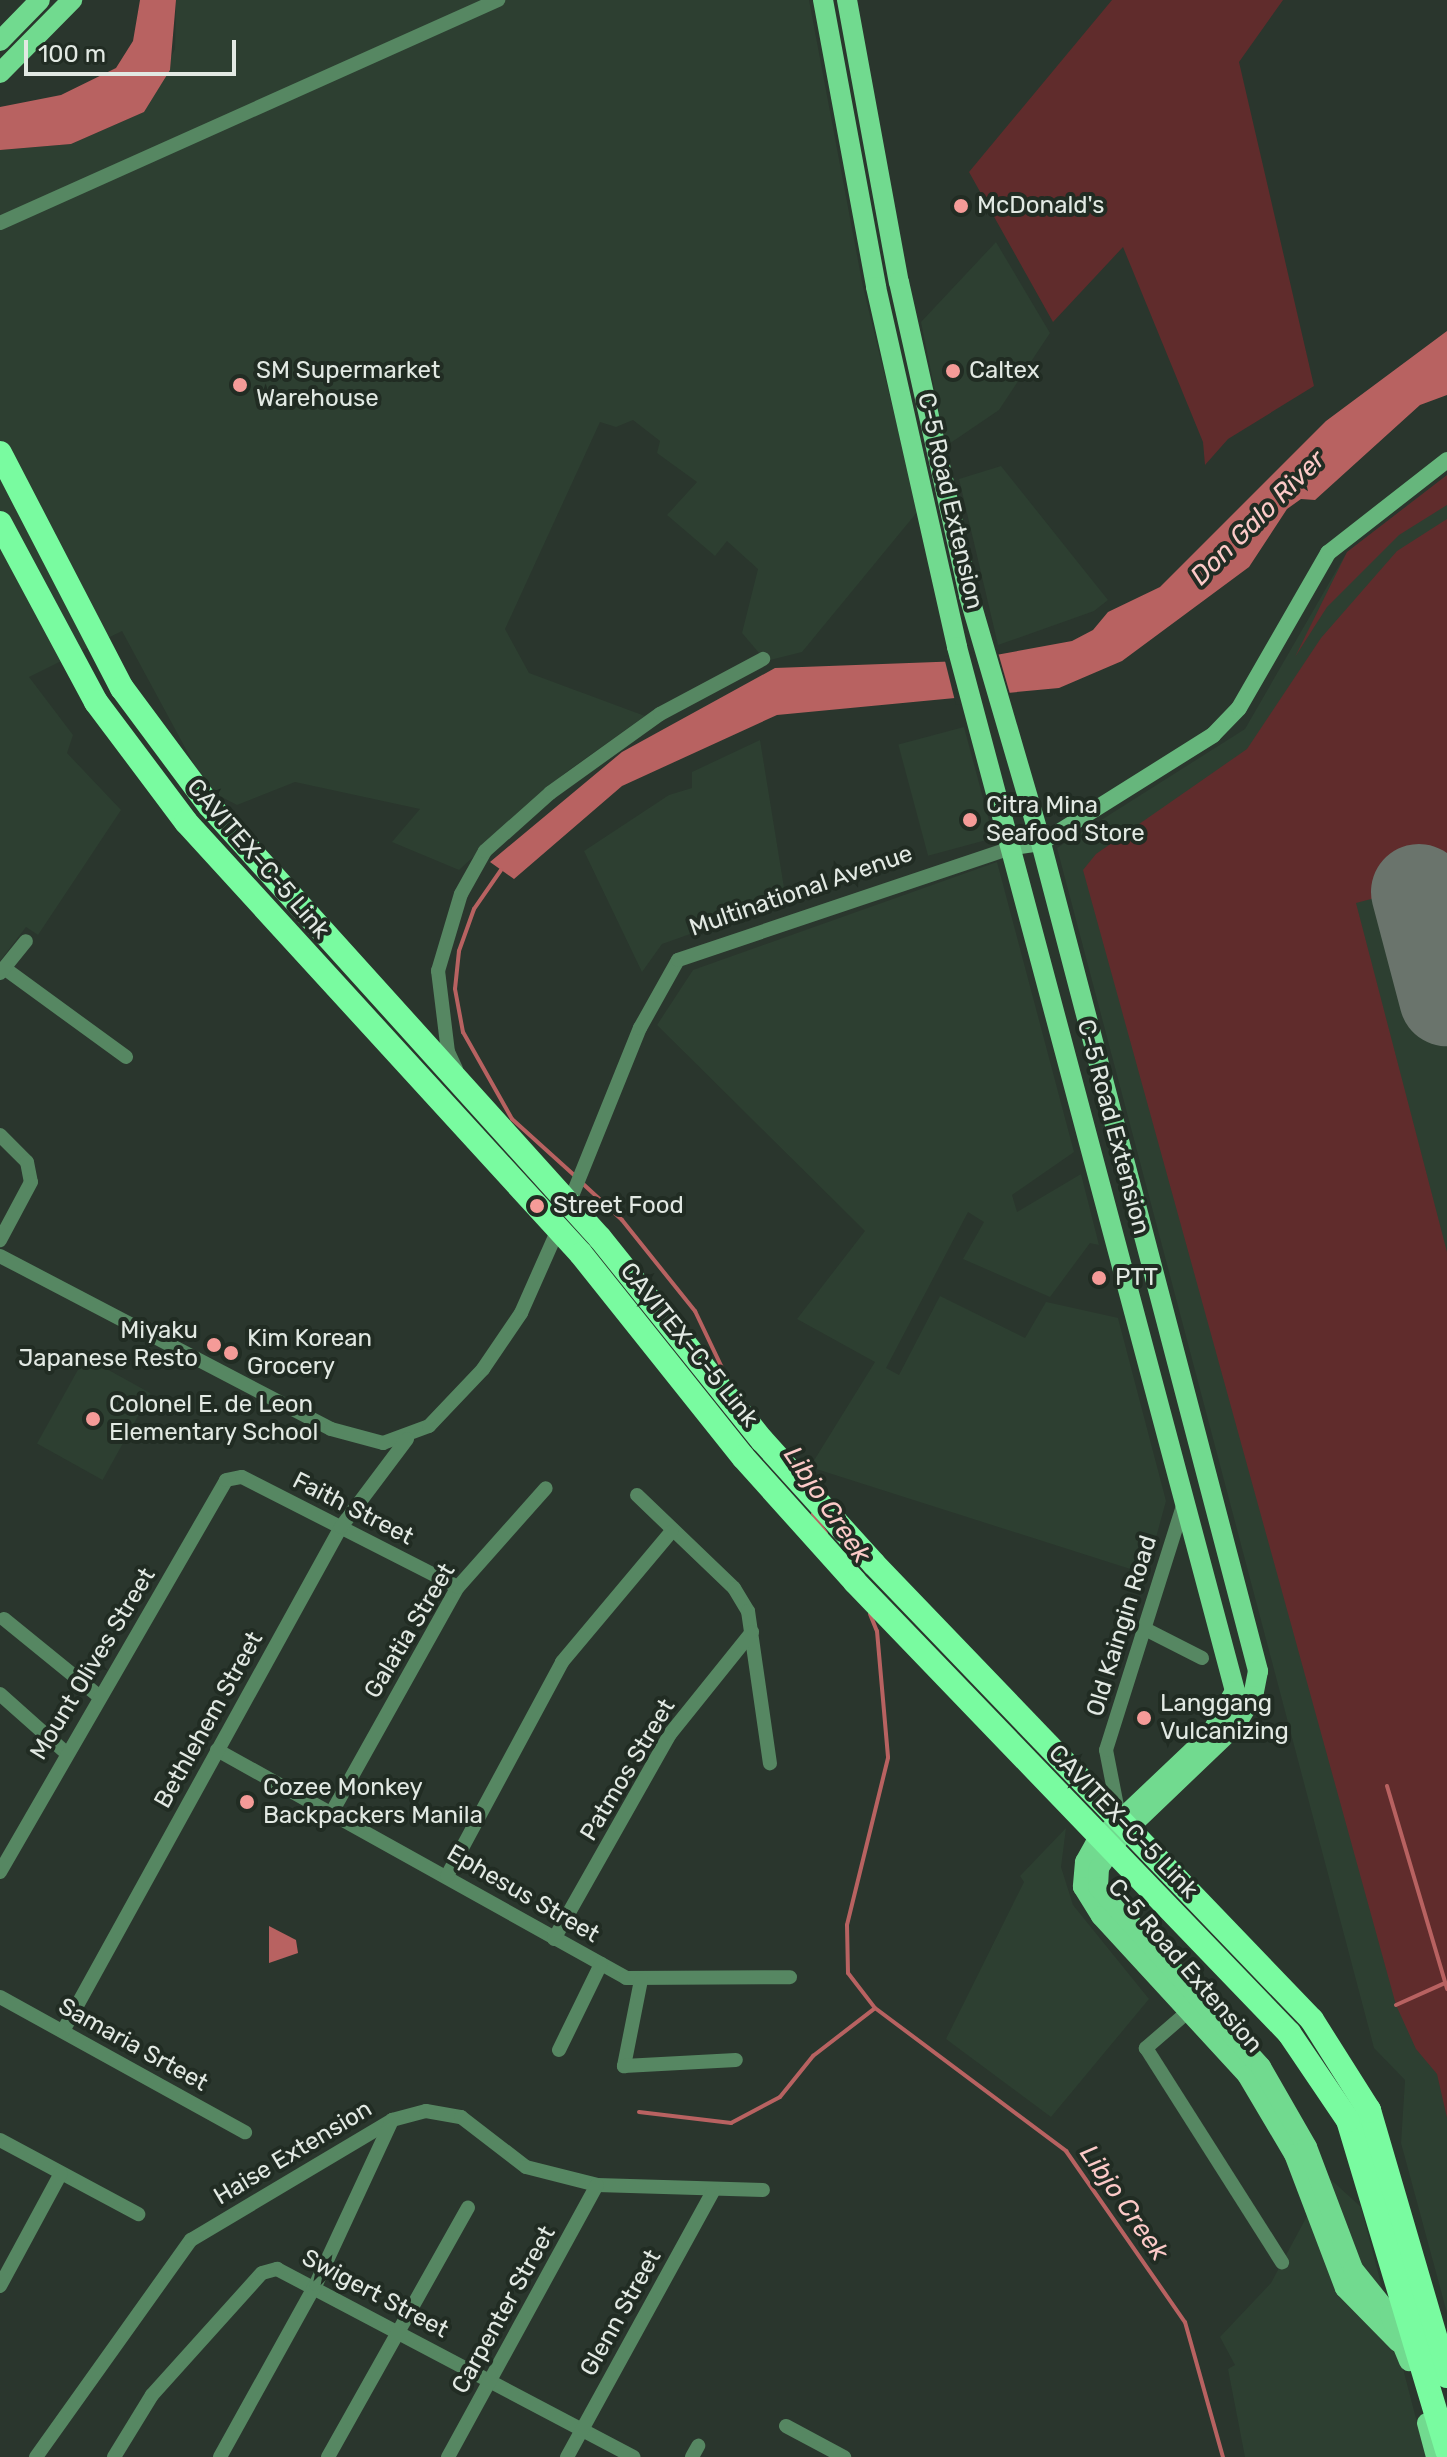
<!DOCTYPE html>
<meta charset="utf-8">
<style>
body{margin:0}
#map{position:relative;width:1447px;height:2457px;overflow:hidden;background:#2a362d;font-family:Rubik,sans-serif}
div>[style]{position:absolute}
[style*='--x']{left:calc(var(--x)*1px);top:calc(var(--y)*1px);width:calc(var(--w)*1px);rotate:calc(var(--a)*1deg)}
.built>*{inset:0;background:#2d3f31;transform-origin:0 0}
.green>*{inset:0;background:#602c2c}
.water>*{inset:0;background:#b86261}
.pier>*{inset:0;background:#2a362d}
.stream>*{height:4px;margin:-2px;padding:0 2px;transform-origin:2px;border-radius:2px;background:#b86261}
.runway>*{height:96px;margin:-48px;padding:0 48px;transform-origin:48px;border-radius:48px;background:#6a746c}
.street>*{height:14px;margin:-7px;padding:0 7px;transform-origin:7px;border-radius:7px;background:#568762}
.secondary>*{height:16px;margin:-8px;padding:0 8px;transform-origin:8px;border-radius:8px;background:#66b67c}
.primary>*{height:20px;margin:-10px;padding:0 10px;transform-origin:10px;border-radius:10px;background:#71da8f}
.highway>*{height:24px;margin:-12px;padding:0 12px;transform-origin:12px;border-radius:12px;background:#79fba0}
.highway-bridge>*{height:24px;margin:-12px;padding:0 12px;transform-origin:12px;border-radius:12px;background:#79fba0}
.dots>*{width:22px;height:22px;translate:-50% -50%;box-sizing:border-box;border:4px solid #212c23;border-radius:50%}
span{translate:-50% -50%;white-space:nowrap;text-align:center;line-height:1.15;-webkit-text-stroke:8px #212c23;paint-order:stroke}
.poi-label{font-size:24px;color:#e2e9e3}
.left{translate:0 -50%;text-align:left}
.right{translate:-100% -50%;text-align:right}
.street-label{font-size:24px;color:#e2e9e3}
.water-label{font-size:26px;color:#fccac8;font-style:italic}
.scale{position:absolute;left:24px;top:40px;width:212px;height:36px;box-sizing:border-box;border:4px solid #e2e9e3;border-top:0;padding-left:10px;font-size:24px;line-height:28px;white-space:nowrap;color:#e2e9e3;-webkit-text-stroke:6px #212c23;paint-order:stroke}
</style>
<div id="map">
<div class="built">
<div style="clip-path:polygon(176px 0,809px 0,863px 287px,918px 511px,802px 652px,766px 661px,742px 633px,758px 569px,727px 541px,715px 556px,667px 515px,697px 482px,657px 453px,660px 441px,633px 420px,616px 427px,600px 422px,505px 629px,529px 673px,645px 716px,565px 773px,459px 870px,392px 842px,420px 809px,295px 782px,237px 805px,208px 790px,122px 631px,29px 677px,73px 735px,67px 753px,121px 810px,38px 935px,26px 927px,0 961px,0 150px,71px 144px,144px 112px,175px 49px)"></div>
<div style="clip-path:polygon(996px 242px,1050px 333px,999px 410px,946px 446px,921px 322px)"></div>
<div style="clip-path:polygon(1001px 466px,1108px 600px,1094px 611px,998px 645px,959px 479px)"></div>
<div style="clip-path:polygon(1447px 475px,1447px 2313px,1401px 2143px,1405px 2080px,1374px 2048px,1057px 848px,1245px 729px,1347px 552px)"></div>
<div style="left:964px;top:727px;width:115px;height:68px;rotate:75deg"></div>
<div style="clip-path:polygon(760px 740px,786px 900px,662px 944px,642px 972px,584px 851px,669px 795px,692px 788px,692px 772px)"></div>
<div style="clip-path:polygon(997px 862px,1074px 1152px,1012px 1195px,1017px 1212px,1081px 1174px,1099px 1245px,1090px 1243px,1050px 1297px,963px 1259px,984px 1222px,968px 1212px,886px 1368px,899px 1375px,940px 1296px,1025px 1338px,1046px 1302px,1118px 1318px,1166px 1501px,1146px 1574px,810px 1467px,875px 1362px,797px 1319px,865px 1231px,657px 1025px,693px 970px)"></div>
<div style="left:85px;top:1357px;width:75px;height:99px;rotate:29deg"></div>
<div style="clip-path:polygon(1066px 1828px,1061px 1867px,1073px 1905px,1149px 1999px,1051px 2117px,946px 2039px,1024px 1882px,1020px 1876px)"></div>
<div style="clip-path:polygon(1328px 2177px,1361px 2207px,1426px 2457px,1245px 2457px,1228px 2369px,1235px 2365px,1220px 2337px,1271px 2283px)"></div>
</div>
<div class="green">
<div style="clip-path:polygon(1112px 0,1283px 0,1239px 62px,1314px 386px,1228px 439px,1205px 465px,1203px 442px,1123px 247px,1053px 322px,969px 172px)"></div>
<div style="clip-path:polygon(1447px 475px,1447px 505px,1399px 535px,1327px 607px,1295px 657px,1347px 552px)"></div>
<div style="clip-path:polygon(1447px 519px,1447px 879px,1356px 903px,1447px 1252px,1447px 2118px,1437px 2074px,1416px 2049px,1396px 2005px,1083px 870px,1096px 854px,1247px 749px,1321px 638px,1397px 551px)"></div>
</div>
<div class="water">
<div style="clip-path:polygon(140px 0,176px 0,170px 70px,144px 112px,71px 144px,0 150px,0 107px,61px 95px,116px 68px,133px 41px)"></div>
<div style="clip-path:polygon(1447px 331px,1447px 395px,1420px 405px,1315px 500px,1301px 499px,1287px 509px,1249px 567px,1122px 661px,1059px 688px,777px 715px,622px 786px,514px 879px,490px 862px,622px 752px,775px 668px,963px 661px,1072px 641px,1093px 630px,1108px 612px,1160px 587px,1326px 421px)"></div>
<div style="clip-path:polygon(269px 1926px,296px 1940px,298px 1953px,269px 1963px)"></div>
</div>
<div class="pier">
<div style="clip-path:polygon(997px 649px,1010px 694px,956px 705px,944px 657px)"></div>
</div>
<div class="stream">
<div style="--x:501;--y:870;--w:47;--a:124.7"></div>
<div style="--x:474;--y:909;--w:45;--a:109.7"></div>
<div style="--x:459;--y:951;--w:38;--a:96"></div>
<div style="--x:455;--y:989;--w:44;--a:79.5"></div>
<div style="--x:463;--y:1032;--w:100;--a:60.6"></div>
<div style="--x:512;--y:1119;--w:85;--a:42.1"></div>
<div style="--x:581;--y:1182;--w:56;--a:42.8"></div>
<div style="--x:622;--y:1220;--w:117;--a:51.3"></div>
<div style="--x:695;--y:1311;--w:74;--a:64.5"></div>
<div style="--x:813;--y:1514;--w:23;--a:56"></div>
<div style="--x:870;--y:1614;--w:18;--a:68"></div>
<div style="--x:877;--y:1631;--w:127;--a:85"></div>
<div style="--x:888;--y:1758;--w:172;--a:103.8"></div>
<div style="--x:847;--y:1925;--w:48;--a:88.8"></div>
<div style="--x:848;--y:1973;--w:44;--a:52.4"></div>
<div style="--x:875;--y:2008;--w:239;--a:36.8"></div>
<div style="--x:1066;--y:2151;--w:208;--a:55.2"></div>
<div style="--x:1185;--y:2322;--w:140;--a:74.3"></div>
<div style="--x:1387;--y:1786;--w:212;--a:73.5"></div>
<div style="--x:1396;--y:2005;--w:54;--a:-24.2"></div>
<div style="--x:639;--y:2112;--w:93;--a:6.8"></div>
<div style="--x:731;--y:2123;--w:55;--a:-28"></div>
<div style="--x:780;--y:2097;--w:53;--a:-51.2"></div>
<div style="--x:813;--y:2056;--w:78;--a:-37.7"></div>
</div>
<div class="runway">
<div style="--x:1419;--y:892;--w:110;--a:75.2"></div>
</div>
<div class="street">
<div style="--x:0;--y:223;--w:546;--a:-24.12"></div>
<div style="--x:4;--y:968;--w:151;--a:36.1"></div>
<div style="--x:0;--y:973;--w:41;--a:-50.9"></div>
<div style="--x:456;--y:1069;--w:19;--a:-115"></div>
<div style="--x:448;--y:1052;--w:82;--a:-97"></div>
<div style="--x:438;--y:971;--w:80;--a:-73.4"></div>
<div style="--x:461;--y:894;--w:49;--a:-60.8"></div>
<div style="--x:485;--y:851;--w:87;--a:-41.7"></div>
<div style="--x:550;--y:793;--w:135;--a:-35.7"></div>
<div style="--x:660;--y:714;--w:117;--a:-28.1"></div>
<div style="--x:0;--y:1135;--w:38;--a:45"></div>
<div style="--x:27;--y:1162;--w:20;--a:79"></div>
<div style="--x:31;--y:1182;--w:66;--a:118.1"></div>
<div style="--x:568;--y:1206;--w:192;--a:-68"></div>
<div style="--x:640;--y:1028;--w:78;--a:-60.8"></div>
<div style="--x:678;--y:960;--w:354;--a:-18.6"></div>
<div style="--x:0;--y:1256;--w:373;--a:27.6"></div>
<div style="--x:331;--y:1429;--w:54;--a:15.1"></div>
<div style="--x:383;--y:1443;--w:49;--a:-20.3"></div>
<div style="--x:429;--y:1426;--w:79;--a:-46.5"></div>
<div style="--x:483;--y:1369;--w:68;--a:-55.8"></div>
<div style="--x:521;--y:1313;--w:96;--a:-66.1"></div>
<div style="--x:637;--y:1495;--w:134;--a:43.8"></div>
<div style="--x:734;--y:1588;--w:27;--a:59"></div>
<div style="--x:748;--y:1611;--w:154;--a:81.8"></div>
<div style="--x:4;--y:1619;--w:124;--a:39.1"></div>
<div style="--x:1145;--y:1629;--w:64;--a:27"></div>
<div style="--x:0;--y:1694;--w:87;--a:41.7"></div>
<div style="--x:217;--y:1750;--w:468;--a:29.1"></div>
<div style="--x:626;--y:1978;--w:164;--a:-0.3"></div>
<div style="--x:1118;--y:1811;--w:62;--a:-101.1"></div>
<div style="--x:1106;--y:1750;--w:260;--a:-72.5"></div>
<div style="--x:332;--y:1812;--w:258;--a:-60.8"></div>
<div style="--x:458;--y:1587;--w:132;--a:-48.4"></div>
<div style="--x:0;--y:1872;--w:452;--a:-60"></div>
<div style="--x:226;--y:1480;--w:16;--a:-11"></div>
<div style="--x:242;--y:1477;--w:242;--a:27"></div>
<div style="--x:447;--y:1876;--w:243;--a:-61.7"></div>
<div style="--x:562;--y:1662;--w:170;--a:-50"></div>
<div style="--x:554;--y:1939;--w:236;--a:-60.5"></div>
<div style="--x:670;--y:1734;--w:131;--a:-51.2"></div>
<div style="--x:641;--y:1980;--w:88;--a:101.2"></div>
<div style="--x:624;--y:2066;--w:112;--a:-3.1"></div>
<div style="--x:0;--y:1997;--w:280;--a:28.9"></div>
<div style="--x:1191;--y:2009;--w:60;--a:139.1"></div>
<div style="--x:1146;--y:2048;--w:254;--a:57.6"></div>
<div style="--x:63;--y:2031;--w:576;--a:-61.12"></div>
<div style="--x:341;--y:1527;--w:110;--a:-53.1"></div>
<div style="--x:559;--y:2050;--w:96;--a:-64"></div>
<div style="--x:0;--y:2140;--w:157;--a:28.2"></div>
<div style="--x:0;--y:2286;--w:128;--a:-61.6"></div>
<div style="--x:786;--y:2426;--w:66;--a:28.1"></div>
<div style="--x:36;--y:2457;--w:267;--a:-54.5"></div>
<div style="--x:191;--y:2240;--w:234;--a:-30.8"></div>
<div style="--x:392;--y:2120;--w:35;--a:-15"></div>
<div style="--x:426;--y:2111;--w:36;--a:10"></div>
<div style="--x:461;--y:2117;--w:82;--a:37.6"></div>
<div style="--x:526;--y:2167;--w:73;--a:14.2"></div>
<div style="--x:597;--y:2185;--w:166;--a:1.7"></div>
<div style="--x:114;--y:2457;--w:73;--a:-58.5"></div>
<div style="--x:152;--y:2395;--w:164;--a:-48"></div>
<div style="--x:262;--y:2273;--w:16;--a:-15"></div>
<div style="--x:277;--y:2269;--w:403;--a:27.8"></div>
<div style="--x:220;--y:2457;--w:198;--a:-61"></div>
<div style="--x:316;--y:2284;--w:181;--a:-65.1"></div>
<div style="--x:328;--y:2457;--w:286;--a:-60.7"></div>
<div style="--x:448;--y:2457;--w:310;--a:-61.3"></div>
<div style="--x:567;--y:2457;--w:305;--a:-61.2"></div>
<div style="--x:692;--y:2457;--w:13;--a:-61"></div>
</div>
<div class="secondary">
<div style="--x:1013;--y:847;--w:28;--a:-8"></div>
<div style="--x:1041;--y:843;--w:203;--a:-32.1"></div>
<div style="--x:1213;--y:735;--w:37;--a:-46"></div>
<div style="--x:1239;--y:708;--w:179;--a:-60.1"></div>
<div style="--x:1328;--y:553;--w:151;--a:-38"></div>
</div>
<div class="primary">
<div style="--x:823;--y:0;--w:292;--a:79.5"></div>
<div style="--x:876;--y:287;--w:369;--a:77.3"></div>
<div style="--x:957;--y:647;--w:1080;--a:75.09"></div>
<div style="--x:1235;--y:1691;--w:51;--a:119.6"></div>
<div style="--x:1210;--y:1735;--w:158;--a:136.5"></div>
<div style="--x:1095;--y:1844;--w:21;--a:119"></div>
<div style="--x:1085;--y:1862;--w:25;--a:95"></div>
<div style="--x:1083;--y:1887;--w:34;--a:58"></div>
<div style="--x:1101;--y:1916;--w:216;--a:47.4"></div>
<div style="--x:1247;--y:2075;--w:92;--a:59.3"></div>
<div style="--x:1294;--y:2154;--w:143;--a:69.2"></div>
<div style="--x:1345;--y:2288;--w:76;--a:45.5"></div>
<div style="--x:847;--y:0;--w:287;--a:79.6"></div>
<div style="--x:899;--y:282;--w:322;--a:77.4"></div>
<div style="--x:969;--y:596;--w:257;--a:73.7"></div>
<div style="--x:1041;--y:843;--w:856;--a:75.31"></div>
<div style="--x:1258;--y:1671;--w:25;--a:101"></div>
<div style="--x:1253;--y:1696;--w:35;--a:121"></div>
<div style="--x:1235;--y:1726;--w:158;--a:136.3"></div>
<div style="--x:1121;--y:1835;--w:40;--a:124"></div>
<div style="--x:1099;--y:1868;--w:19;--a:93"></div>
<div style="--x:1098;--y:1887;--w:243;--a:47.8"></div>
<div style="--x:1261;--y:2067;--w:92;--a:60.1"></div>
<div style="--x:1307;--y:2147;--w:130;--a:69.3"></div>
<div style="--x:1353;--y:2269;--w:59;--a:51.2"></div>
<div style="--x:1390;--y:2315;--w:50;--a:67.6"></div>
<div style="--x:0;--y:41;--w:57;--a:-45.7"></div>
<div style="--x:0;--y:73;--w:103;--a:-45.4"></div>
<div style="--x:1427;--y:2423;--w:35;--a:75"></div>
</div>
<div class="highway">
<div style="--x:1369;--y:2110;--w:277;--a:73.7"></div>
<div style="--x:1348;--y:2120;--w:345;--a:73.3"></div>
</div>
<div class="highway-bridge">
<div style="--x:0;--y:453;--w:265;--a:62.6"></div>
<div style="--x:122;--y:688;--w:146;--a:53.4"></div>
<div style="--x:209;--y:805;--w:583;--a:47.92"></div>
<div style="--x:600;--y:1238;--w:259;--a:51.3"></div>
<div style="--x:762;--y:1440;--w:167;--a:47.9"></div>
<div style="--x:874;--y:1564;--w:632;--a:46.15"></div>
<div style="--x:1312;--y:2020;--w:107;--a:57.7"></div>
<div style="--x:0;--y:523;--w:203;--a:61.8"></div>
<div style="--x:96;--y:702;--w:150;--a:53.1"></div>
<div style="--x:186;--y:822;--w:585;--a:47.56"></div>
<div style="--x:581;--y:1254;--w:260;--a:51.4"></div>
<div style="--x:743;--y:1457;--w:168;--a:48.1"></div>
<div style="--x:855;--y:1582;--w:626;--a:46.1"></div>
<div style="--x:1289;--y:2033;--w:105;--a:55.9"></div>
</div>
<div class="dots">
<div style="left:961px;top:206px;background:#f59b98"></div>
<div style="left:953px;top:371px;background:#f59b98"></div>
<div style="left:240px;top:385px;background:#f59b98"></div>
<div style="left:970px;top:820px;background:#f59b98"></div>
<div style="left:537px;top:1206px;background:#f59b98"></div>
<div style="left:1099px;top:1278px;background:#f59b98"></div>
<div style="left:214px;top:1345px;background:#f59b98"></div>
<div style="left:231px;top:1353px;background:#f59b98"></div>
<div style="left:93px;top:1419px;background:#f59b98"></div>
<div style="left:1144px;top:1718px;background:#f59b98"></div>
<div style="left:247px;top:1802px;background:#f59b98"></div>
</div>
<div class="poi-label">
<span class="left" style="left:977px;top:206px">McDonald's</span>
<span class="left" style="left:256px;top:385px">SM Supermarket<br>Warehouse</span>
<span class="left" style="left:969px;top:371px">Caltex</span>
<span class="left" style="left:986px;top:820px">Citra Mina<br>Seafood Store</span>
<span class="left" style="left:553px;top:1206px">Street Food</span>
<span class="left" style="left:1115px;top:1278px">PTT</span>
<span class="right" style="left:198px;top:1345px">Miyaku<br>Japanese Resto</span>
<span class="left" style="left:247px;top:1353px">Kim Korean<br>Grocery</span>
<span class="left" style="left:109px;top:1419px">Colonel E. de Leon<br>Elementary School</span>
<span class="left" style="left:1160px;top:1718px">Langgang<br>Vulcanizing</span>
<span class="left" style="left:263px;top:1802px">Cozee Monkey<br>Backpackers Manila</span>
</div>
<div class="street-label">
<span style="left:950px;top:501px;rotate:77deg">C-5 Road Extension</span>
<span style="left:258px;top:859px;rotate:49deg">CAVITEX–C-5 Link</span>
<span style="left:801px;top:891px;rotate:-19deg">Multinational Avenue</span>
<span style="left:1113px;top:1127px;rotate:75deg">C-5 Road Extension</span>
<span style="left:689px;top:1345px;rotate:51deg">CAVITEX–C-5 Link</span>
<span style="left:353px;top:1509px;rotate:27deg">Faith Street</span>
<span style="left:1122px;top:1626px;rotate:-73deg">Old Kaingin Road</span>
<span style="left:410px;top:1631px;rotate:-59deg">Galatia Street</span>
<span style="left:93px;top:1664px;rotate:-59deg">Mount Olives Street</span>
<span style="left:209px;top:1720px;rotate:-61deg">Bethlehem Street</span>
<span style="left:628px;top:1770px;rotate:-59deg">Patmos Street</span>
<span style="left:1123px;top:1822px;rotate:46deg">CAVITEX–C-5 Link</span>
<span style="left:523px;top:1894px;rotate:30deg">Ephesus Street</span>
<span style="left:1185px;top:1966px;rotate:49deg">C-5 Road Extension</span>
<span style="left:133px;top:2045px;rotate:29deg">Samaria Srteet</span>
<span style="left:293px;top:2153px;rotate:-31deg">Haise Extension</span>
<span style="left:375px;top:2294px;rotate:28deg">Swigert Street</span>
<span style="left:504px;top:2310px;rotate:-61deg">Carpenter Street</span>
<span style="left:621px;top:2313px;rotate:-61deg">Glenn Street</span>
</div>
<div class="water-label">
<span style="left:1258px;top:518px;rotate:-45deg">Don Galo River</span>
<span style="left:827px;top:1505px;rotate:56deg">Libjo Creek</span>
<span style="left:1124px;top:2203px;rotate:55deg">Libjo Creek</span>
</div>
<div class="scale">100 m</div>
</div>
